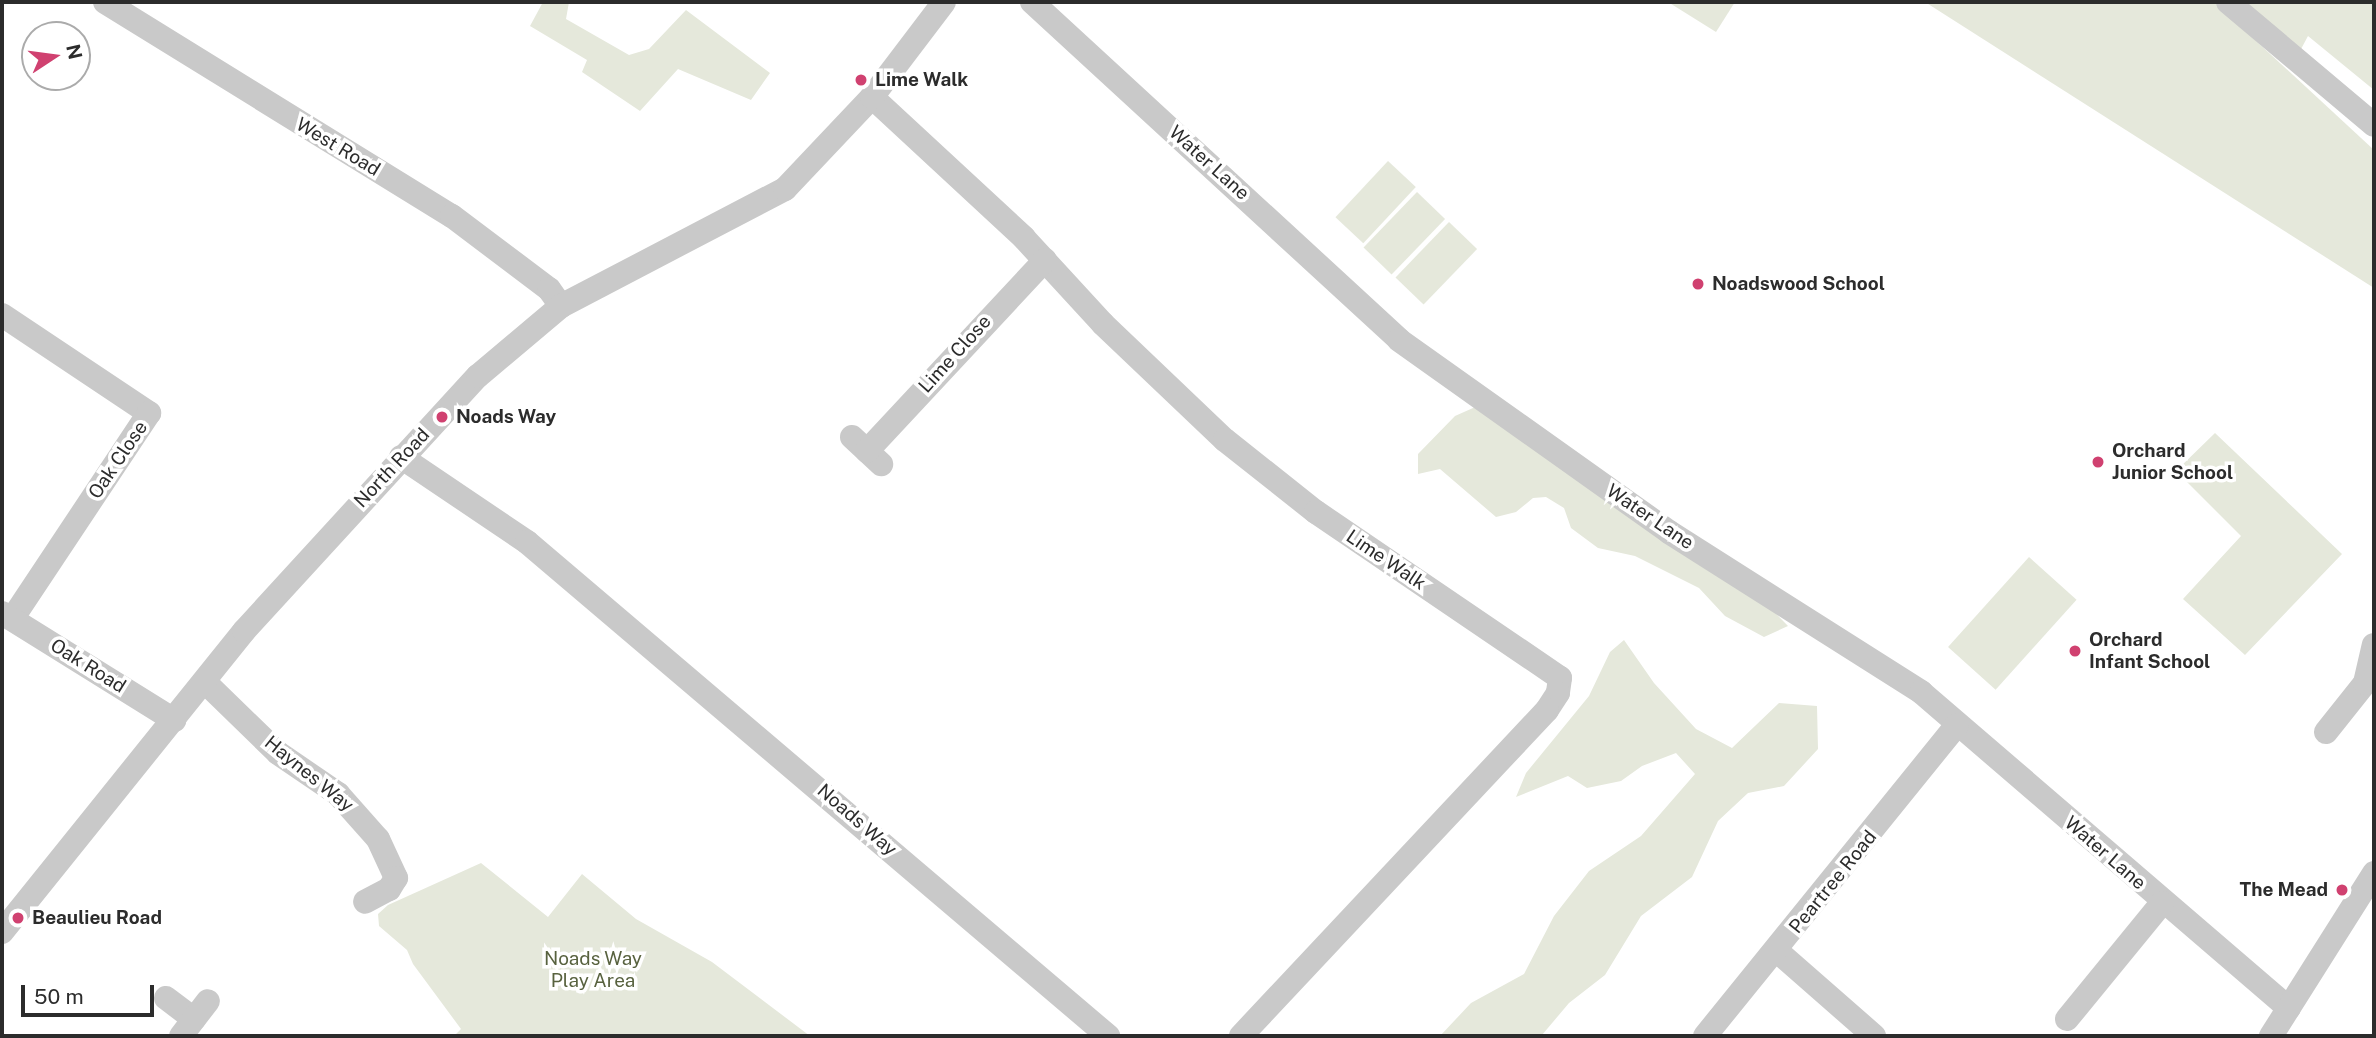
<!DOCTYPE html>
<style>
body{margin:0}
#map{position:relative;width:2376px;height:1038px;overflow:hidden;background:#fff;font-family:"Public Sans",sans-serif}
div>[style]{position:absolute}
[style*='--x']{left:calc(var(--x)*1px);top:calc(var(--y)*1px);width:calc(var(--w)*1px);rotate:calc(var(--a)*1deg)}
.green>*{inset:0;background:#e5e8db;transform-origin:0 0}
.minor>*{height:24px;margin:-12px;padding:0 12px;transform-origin:12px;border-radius:12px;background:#c9c9c9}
.dots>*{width:19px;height:19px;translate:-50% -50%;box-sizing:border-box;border:4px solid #fff;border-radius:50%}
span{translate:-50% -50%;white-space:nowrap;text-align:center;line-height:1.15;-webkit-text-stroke:7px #fff;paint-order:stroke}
.poi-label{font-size:19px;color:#2c2c2c;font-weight:700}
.left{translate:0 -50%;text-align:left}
.right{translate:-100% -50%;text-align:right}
.street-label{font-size:19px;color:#2c2c2c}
.park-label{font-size:19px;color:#58623f}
.frame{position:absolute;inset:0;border:4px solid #2c2c2c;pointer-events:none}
.north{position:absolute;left:21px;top:21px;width:70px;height:70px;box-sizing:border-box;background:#fff;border:2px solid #ababab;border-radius:50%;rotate:77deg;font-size:19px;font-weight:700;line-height:28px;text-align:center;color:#2c2c2c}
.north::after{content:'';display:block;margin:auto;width:24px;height:32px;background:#d04170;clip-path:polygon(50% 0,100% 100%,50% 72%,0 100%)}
.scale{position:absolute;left:21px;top:985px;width:133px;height:32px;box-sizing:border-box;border:4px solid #2c2c2c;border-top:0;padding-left:9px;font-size:21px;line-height:24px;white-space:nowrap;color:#2c2c2c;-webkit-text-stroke:5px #fff;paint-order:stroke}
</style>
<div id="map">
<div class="green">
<div style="clip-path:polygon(543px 2px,569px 2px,566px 19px,629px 55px,649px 49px,686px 10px,770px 73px,751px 100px,678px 69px,640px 111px,582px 72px,587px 60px,530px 26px)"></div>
<div style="clip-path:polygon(1668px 2px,1735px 2px,1716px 32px)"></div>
<div style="clip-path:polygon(1925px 2px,2214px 2px,2374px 150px,2374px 288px)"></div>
<div style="clip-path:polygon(2244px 2px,2374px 2px,2374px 90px,2308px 36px,2300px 51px)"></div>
<div style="left:1388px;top:161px;width:38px;height:77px;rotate:43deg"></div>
<div style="left:1417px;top:192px;width:39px;height:77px;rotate:44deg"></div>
<div style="left:1449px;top:222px;width:39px;height:77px;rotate:44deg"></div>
<div style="clip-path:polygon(1491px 400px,1761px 598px,1788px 626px,1764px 637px,1725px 616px,1699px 588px,1635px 556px,1598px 548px,1571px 528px,1564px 508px,1546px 497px,1533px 498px,1516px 512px,1496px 517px,1440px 469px,1418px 474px,1418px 454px,1455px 416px)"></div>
<div style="clip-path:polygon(2215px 433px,2342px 554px,2245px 655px,2183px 599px,2241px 536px,2176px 471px)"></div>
<div style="left:2029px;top:557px;width:64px;height:121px;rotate:42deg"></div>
<div style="clip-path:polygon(1624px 640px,1654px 683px,1696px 729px,1732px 748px,1779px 703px,1817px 706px,1818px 749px,1784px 786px,1748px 793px,1718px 821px,1692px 877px,1641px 916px,1605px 975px,1569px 1003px,1542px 1035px,1440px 1036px,1471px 1003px,1524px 974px,1554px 916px,1589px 871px,1641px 836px,1695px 774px,1676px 753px,1642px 766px,1621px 781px,1587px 788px,1568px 776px,1516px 797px,1526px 773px,1589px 696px,1610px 652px)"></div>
<div style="clip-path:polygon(481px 863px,548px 917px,582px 874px,636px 919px,712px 962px,810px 1036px,454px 1036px,461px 1029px,413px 964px,407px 950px,379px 926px,378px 914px,388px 905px)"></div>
</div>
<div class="minor">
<div style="--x:105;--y:2;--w:408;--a:31.7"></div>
<div style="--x:452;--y:216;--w:121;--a:37"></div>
<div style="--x:549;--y:289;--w:21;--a:55"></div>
<div style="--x:1032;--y:2;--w:499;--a:42.6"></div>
<div style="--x:1399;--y:340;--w:331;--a:35.4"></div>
<div style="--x:1669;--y:532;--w:299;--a:32.4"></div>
<div style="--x:1921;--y:692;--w:485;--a:40.7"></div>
<div style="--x:2228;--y:2;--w:191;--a:40.1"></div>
<div style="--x:872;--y:97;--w:207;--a:42.8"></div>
<div style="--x:1024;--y:238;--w:117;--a:47.4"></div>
<div style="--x:1103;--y:324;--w:168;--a:43.6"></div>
<div style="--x:1225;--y:440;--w:116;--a:38.4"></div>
<div style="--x:1316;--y:512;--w:295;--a:34.2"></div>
<div style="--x:1560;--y:678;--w:15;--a:98"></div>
<div style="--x:1558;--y:693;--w:20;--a:123"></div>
<div style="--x:1547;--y:710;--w:447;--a:133.2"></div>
<div style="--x:2;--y:315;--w:177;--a:33.7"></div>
<div style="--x:149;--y:413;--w:247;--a:123.6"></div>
<div style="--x:852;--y:437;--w:40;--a:43"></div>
<div style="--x:867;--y:451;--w:261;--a:-47"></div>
<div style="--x:401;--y:457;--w:152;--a:34"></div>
<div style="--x:527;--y:542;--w:763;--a:40.37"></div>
<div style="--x:2;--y:613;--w:203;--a:31.9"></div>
<div style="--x:206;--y:683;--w:100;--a:44.2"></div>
<div style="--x:278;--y:753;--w:73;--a:34.3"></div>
<div style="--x:338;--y:794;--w:60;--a:48.4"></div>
<div style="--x:378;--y:839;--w:43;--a:65.2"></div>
<div style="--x:396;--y:878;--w:13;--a:122"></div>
<div style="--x:389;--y:889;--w:27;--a:152"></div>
<div style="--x:2326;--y:732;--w:63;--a:-51.5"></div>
<div style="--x:2365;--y:683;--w:39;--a:-77"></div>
<div style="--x:2;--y:932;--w:386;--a:-51.2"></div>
<div style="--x:244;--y:631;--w:346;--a:-47.5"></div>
<div style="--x:478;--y:376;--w:109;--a:-40.1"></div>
<div style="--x:561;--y:306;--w:253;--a:-27.6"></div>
<div style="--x:785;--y:189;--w:127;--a:-46.6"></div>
<div style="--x:872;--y:97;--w:119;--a:-52.8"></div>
<div style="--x:1777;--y:951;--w:129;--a:41.2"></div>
<div style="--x:166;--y:998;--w:35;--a:37"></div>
<div style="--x:2067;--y:1019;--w:150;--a:-50.7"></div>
<div style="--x:181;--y:1036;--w:44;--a:-52.4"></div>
<div style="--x:1705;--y:1036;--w:400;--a:-51"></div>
<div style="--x:2271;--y:1036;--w:193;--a:-57.7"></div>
</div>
<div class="dots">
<div style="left:861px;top:80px;background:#d04170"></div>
<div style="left:1698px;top:284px;background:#d04170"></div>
<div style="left:442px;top:417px;background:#d04170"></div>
<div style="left:2098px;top:462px;background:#d04170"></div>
<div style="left:2075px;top:651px;background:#d04170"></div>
<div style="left:2342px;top:890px;background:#d04170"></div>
<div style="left:18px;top:918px;background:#d04170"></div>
</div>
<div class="poi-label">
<span class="left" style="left:875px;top:80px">Lime Walk</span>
<span class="left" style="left:1712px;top:284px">Noadswood School</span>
<span class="left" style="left:456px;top:417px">Noads Way</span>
<span class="left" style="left:2112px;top:462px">Orchard<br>Junior School</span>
<span class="left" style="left:2089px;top:651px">Orchard<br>Infant School</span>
<span class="right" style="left:2328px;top:890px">The Mead</span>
<span class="left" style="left:32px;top:918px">Beaulieu Road</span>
</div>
<div class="street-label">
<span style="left:338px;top:147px;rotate:31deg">West Road</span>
<span style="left:1209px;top:163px;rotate:42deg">Water Lane</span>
<span style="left:955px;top:354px;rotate:-48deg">Lime Close</span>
<span style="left:118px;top:460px;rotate:-56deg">Oak Close</span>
<span style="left:392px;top:468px;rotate:-47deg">North Road</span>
<span style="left:1650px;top:517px;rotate:34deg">Water Lane</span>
<span style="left:1386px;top:560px;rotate:34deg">Lime Walk</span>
<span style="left:88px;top:666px;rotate:32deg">Oak Road</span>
<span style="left:309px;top:774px;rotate:39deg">Haynes Way</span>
<span style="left:857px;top:820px;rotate:41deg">Noads Way</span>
<span style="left:2105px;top:853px;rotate:41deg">Water Lane</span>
<span style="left:1833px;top:882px;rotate:-51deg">Peartree Road</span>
</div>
<div class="park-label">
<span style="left:593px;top:970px">Noads Way<br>Play Area</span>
</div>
<div class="frame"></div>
<div class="north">N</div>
<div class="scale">50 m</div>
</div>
